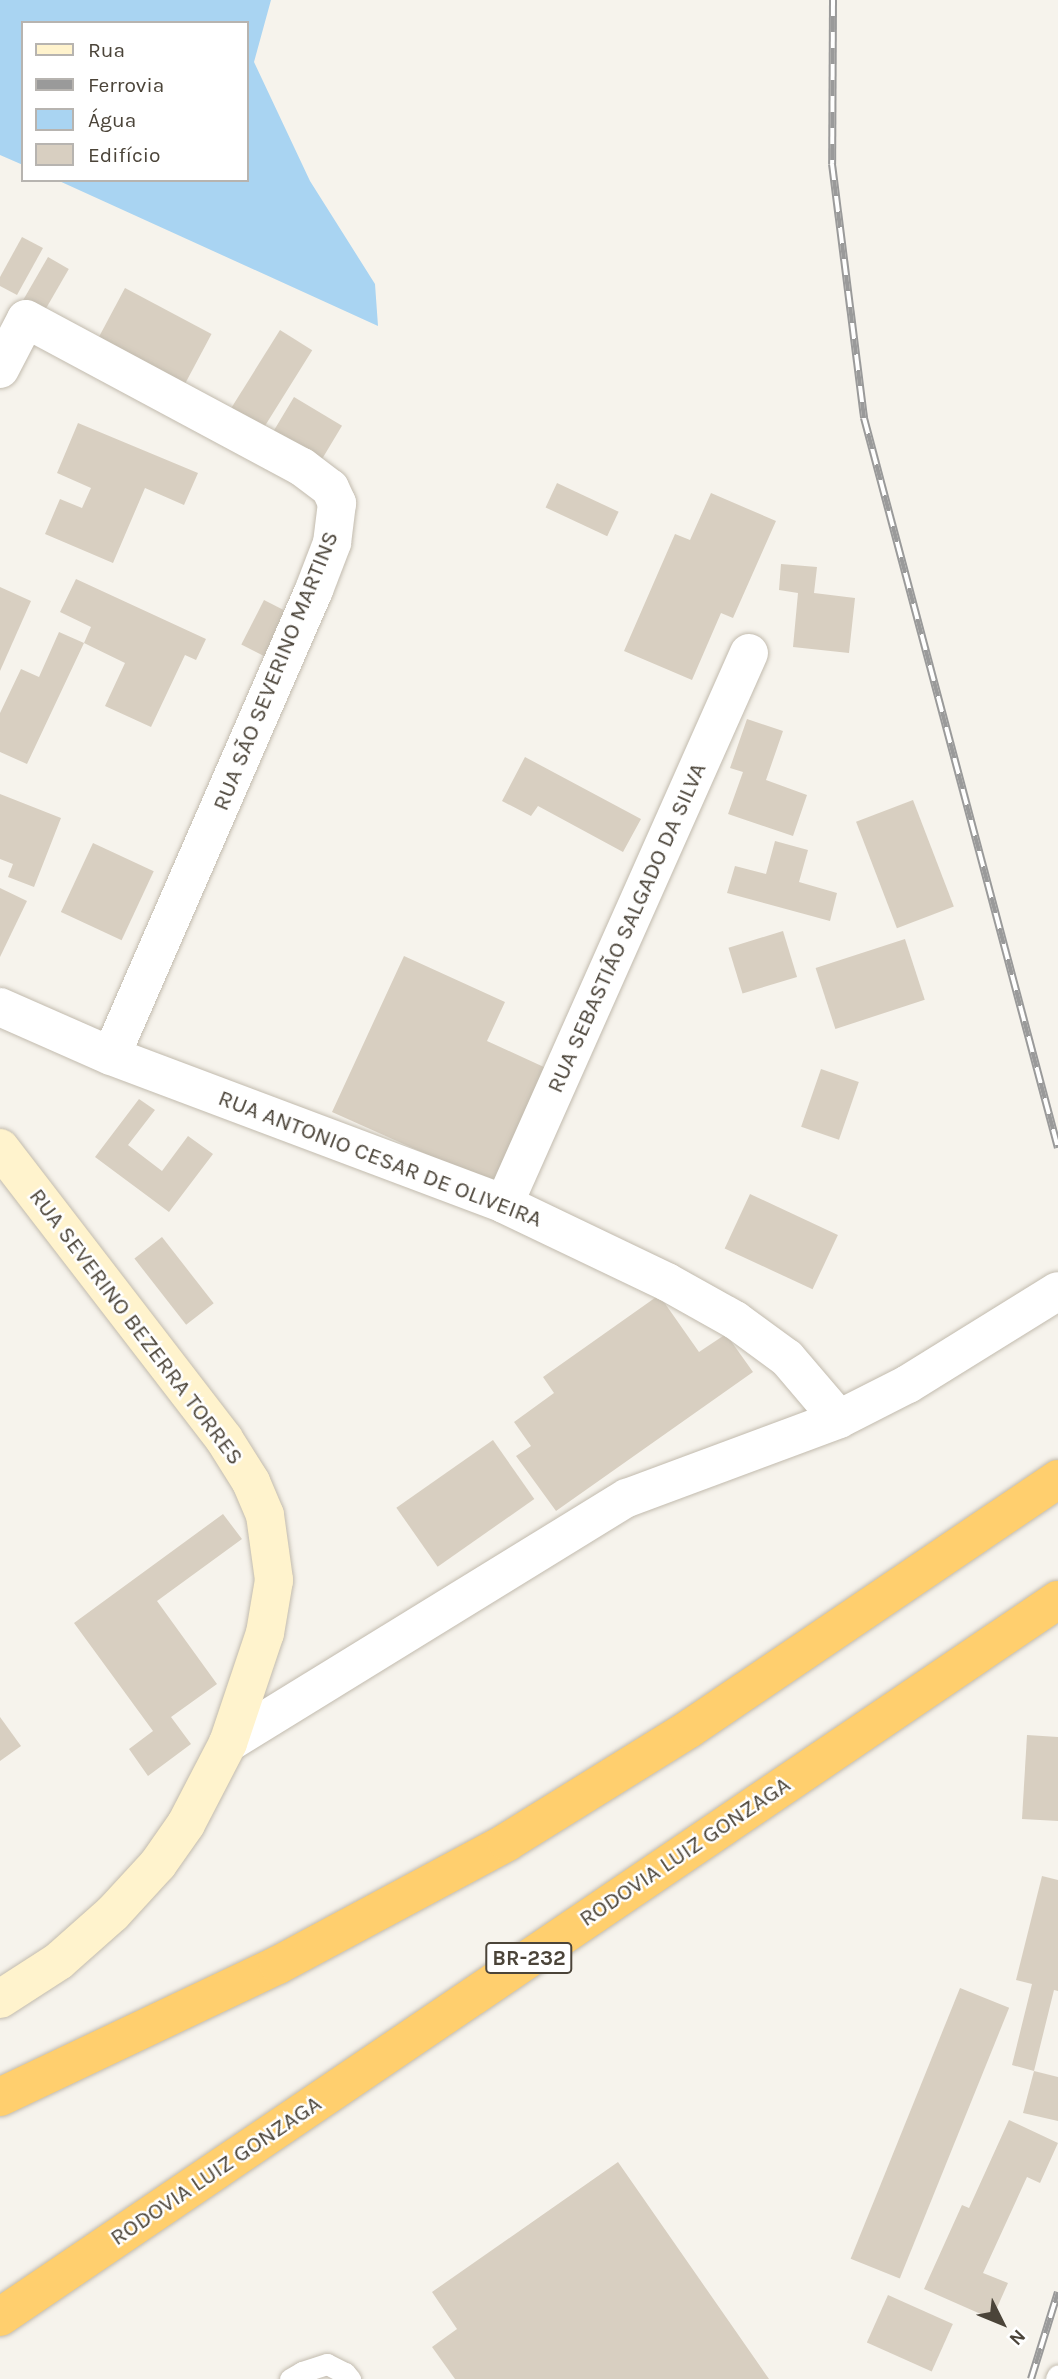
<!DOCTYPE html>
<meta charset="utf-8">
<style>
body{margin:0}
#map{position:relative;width:1058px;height:2379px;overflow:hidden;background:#f6f3ec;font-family:Karla,sans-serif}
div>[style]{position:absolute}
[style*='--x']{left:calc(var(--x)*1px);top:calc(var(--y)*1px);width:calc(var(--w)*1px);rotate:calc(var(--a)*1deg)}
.water>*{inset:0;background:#a9d4f2}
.building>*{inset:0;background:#d8cfc1;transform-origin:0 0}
.roads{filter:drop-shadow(0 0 2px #c2bbae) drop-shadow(0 0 2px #c2bbae)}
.lane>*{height:21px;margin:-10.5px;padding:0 10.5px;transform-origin:10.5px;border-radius:10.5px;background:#fff}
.street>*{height:38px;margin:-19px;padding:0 19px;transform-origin:19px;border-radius:19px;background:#fff}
.secondary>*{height:38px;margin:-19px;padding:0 19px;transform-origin:19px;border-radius:19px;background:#fff3cd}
.highway>*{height:38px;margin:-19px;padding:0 19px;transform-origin:19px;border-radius:19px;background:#ffcf6e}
.rail>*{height:8px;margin-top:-4px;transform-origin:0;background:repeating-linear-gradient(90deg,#fff 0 16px,#9a9a9a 0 32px);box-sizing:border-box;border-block:2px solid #9a9a9a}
span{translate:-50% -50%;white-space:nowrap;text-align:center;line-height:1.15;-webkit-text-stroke:5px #fff;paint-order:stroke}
.shield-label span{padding:2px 5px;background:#fff;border:2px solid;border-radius:5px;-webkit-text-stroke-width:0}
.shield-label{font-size:21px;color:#4b4439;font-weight:700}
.street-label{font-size:23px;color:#4b4439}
.legend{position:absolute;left:21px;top:21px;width:228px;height:161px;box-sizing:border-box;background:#fff;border:2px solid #b7b4b0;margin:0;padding:9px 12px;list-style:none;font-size:21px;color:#4b4439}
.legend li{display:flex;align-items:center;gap:14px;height:35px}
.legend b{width:35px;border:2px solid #b7b4b0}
.north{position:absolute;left:967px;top:2288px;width:70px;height:70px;-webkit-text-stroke:5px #fff;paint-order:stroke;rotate:133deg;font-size:19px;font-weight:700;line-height:28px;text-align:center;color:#4b4439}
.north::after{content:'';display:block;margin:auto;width:24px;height:32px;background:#4b4439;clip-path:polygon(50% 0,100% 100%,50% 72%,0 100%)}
</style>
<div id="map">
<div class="water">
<div style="clip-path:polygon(0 0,271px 0,254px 62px,310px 181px,375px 284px,378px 326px,57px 180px,247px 180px,247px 23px,23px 23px,23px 165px,0 155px)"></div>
</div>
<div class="building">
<div style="clip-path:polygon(22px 237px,43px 248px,17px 295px,0 286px,0 277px)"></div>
<div style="left:48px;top:257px;width:24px;height:54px;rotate:30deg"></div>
<div style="left:125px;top:288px;width:98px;height:61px;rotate:28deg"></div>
<div style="left:280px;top:330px;width:38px;height:97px;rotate:32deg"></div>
<div style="left:294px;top:397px;width:56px;height:46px;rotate:31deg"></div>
<div style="clip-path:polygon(78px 423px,198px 473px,184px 505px,145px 488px,113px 563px,45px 534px,60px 499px,82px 508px,91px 488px,57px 473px)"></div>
<div style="left:557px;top:483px;width:68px;height:27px;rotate:25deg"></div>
<div style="clip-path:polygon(711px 493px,776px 521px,733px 618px,721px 613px,692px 680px,624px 651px,675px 534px,690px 540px)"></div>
<div style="clip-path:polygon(781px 564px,817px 567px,814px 593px,855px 598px,849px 653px,793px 647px,798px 593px,779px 590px)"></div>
<div style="clip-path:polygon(76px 579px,206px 639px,196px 660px,185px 655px,151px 727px,105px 706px,125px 663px,84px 643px,27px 764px,0 752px,0 713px,21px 669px,39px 677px,59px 632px,84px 643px,91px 627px,60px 612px)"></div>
<div style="clip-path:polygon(0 587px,31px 601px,0 671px)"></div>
<div style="left:264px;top:600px;width:27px;height:50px;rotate:27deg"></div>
<div style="clip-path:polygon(747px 719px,783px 731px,766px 780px,807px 795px,793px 836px,728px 814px,743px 772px,730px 768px)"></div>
<div style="clip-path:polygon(525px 757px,641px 819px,623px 852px,538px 806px,531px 816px,502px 801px)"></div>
<div style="clip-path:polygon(0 794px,61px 818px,34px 887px,8px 877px,13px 864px,0 859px)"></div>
<div style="left:913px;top:800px;width:114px;height:61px;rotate:69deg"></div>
<div style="clip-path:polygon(775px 841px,808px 850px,799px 882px,837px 893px,830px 921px,727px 893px,735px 866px,766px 874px)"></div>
<div style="left:93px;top:843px;width:67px;height:76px;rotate:25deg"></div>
<div style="clip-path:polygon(0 888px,27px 901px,0 957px)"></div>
<div style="left:783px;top:931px;width:48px;height:57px;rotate:73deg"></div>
<div style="left:905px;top:939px;width:64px;height:94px;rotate:72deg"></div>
<div style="clip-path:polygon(404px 956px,505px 1002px,487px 1041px,546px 1068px,493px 1184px,332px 1112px)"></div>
<div style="left:821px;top:1069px;width:40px;height:61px;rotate:19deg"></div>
<div style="clip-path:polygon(139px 1099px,155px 1110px,128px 1145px,162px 1171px,188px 1136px,213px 1154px,169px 1212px,95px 1157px)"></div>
<div style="left:750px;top:1194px;width:97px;height:60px;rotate:25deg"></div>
<div style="left:162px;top:1237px;width:84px;height:35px;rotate:52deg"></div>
<div style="clip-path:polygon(659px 1295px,699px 1352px,726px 1334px,753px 1372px,556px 1511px,516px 1456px,531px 1446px,514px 1422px,554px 1393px,543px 1377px)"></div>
<div style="left:493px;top:1440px;width:72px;height:118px;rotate:55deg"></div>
<div style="clip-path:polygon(223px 1514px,242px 1539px,157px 1601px,217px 1684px,171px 1717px,191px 1744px,148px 1776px,129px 1749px,153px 1731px,74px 1623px)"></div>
<div style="clip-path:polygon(0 1717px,21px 1746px,0 1761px)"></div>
<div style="clip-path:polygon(1027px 1735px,1058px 1737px,1058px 1821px,1022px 1819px)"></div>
<div style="clip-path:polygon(1042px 1876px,1058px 1880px,1058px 1991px,1054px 1990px,1034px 2071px,1012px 2065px,1032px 1984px,1016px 1980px)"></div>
<div style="left:960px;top:1988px;width:53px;height:292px;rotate:22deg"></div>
<div style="clip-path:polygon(1034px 2071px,1058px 2077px,1058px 2121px,1023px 2113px)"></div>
<div style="clip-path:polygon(1009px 2120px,1058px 2143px,1040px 2183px,1027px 2177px,983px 2273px,1008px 2283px,992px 2319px,924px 2289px,962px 2205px,969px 2208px)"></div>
<div style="clip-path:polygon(618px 2162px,769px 2379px,455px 2379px,432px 2347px,457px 2329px,432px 2292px)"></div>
<div style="left:888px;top:2295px;width:71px;height:52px;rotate:24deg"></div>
</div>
<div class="roads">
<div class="lane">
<div style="--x:290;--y:2379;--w:14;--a:-30"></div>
<div style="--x:302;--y:2372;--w:26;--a:-18"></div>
<div style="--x:327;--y:2364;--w:20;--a:27"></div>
<div style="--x:345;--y:2373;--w:8;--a:50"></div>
<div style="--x:1056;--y:2379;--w:4;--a:-63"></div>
</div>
<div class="street">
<div style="--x:0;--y:369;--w:56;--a:-62.5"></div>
<div style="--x:26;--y:319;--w:313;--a:28.2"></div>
<div style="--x:302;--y:467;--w:35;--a:37"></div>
<div style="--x:330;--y:488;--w:17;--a:65"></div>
<div style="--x:337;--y:503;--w:40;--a:97.1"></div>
<div style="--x:332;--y:543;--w:50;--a:111"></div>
<div style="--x:314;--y:590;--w:508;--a:113.54"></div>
<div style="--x:0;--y:1007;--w:121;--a:23.8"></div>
<div style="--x:111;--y:1056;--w:420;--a:20.6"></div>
<div style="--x:504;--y:1204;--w:181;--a:25.6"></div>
<div style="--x:667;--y:1282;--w:78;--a:29.2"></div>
<div style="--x:735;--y:1320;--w:64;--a:36.2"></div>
<div style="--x:787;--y:1358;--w:80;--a:49.6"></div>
<div style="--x:504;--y:1204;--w:603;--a:-66.03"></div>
<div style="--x:228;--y:1743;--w:468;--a:-31.6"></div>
<div style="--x:627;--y:1498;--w:226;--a:-20.4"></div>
<div style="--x:839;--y:1419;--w:77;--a:-26.9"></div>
<div style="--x:908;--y:1384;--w:176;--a:-31.8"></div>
</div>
<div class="secondary">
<div style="--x:0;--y:1148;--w:367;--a:52.4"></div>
<div style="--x:224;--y:1439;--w:51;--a:57.9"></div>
<div style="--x:251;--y:1482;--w:36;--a:67"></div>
<div style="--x:265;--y:1515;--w:66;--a:82.1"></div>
<div style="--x:274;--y:1580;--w:54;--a:99.6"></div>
<div style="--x:265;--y:1633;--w:116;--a:108.6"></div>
<div style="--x:228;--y:1743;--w:91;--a:117.4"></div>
<div style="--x:186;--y:1824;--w:49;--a:125"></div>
<div style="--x:158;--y:1864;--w:67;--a:132.6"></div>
<div style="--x:113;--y:1913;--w:72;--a:138.4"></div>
<div style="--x:59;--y:1961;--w:70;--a:147.2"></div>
</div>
<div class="highway">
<div style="--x:0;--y:2097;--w:308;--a:-25.4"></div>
<div style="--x:278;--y:1965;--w:260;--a:-28.2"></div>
<div style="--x:507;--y:1842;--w:214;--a:-31.8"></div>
<div style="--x:689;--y:1729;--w:446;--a:-34.1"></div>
<div style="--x:0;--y:2317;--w:1278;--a:-34.13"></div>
</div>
</div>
<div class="rail">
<div style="--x:833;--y:0;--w:164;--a:90.3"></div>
<div style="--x:832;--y:164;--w:256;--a:82.8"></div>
<div style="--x:864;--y:418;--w:755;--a:75.12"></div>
<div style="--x:1031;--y:2379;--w:91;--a:-72.8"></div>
</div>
<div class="shield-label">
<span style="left:529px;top:1958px">BR-232</span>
</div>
<div class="street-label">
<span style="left:276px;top:671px;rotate:-68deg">RUA SÃO SEVERINO MARTINS</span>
<span style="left:627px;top:928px;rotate:-66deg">RUA SEBASTIÃO SALGADO DA SILVA</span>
<span style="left:380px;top:1159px;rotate:21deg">RUA ANTONIO CESAR DE OLIVEIRA</span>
<span style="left:136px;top:1327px;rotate:53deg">RUA SEVERINO BEZERRA TORRES</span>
<span style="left:685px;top:1852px;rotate:-34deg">RODOVIA LUIZ GONZAGA</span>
<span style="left:216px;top:2171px;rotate:-34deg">RODOVIA LUIZ GONZAGA</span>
</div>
<ul class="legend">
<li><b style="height:9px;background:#fff3cd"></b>Rua</li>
<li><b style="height:9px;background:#9a9a9a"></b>Ferrovia</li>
<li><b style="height:19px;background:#a9d4f2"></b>Água</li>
<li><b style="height:19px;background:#d8cfc1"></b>Edifício</li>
</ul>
<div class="north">N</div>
</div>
